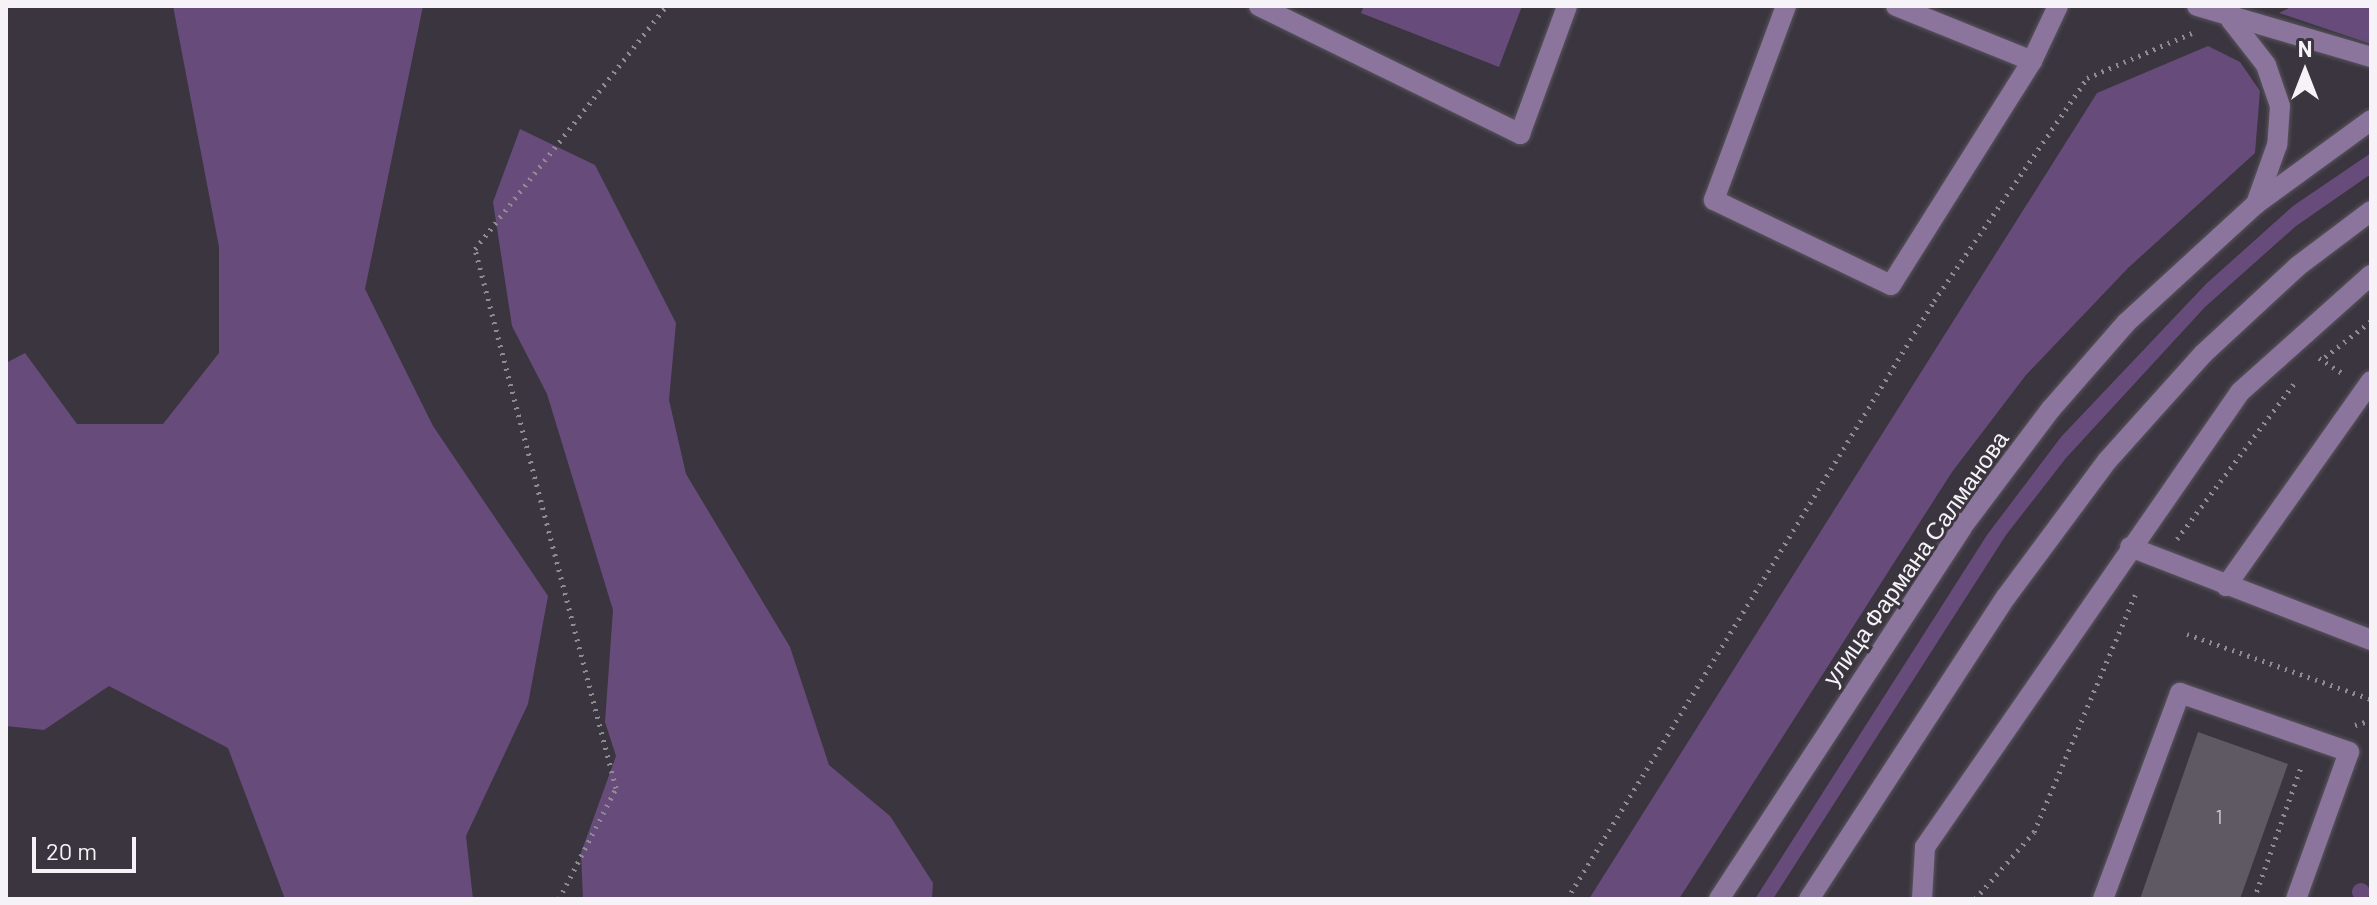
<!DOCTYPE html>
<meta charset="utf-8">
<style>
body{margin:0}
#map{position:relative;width:2377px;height:905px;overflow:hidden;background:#3a353e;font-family:Barlow,sans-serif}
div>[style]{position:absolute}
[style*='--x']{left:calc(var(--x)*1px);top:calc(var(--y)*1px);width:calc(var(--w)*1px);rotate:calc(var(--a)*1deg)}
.green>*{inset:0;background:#674c7b}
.round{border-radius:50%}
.building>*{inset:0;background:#5e5962}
.path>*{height:5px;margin-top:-2.5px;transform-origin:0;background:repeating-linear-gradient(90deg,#8f8b92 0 2px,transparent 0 8px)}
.roads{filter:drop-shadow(0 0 2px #58535c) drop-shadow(0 0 2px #58535c)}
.minor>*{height:20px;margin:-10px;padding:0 10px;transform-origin:10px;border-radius:10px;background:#8b759d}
span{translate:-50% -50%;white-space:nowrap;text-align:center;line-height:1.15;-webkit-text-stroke:6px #3a353e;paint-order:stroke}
.number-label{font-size:20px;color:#cfccd2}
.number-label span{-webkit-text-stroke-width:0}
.street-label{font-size:24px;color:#f5f3f8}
.frame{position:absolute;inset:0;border:8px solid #f5f3f8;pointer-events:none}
.north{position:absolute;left:2265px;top:32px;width:80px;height:80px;-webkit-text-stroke:6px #3a353e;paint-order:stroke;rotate:0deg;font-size:22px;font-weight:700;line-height:32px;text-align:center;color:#f5f3f8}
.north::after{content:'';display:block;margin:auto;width:28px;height:36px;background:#f5f3f8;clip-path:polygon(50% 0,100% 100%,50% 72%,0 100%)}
.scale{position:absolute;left:32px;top:837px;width:104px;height:36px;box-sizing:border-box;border:4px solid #f5f3f8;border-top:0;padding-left:10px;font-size:24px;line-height:28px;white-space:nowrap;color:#f5f3f8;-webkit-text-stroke:6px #3a353e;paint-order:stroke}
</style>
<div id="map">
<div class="green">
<div style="clip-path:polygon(173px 6px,423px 6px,365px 289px,433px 426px,548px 596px,528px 704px,466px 836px,473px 899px,285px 899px,228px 748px,109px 686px,44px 730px,6px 726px,6px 363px,25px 353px,77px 424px,163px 424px,219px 353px,219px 247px)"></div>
<div style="clip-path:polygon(1364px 6px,1522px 6px,1499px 67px,1361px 13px)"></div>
<div style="clip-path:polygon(2293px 6px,2371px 6px,2371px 44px,2279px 13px)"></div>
<div style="clip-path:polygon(2208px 46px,2240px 62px,2260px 91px,2255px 153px,2128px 268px,2026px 375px,1952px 472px,1679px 899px,1589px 899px,2097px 93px)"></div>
<div style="clip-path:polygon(520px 129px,595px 165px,676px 323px,669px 400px,686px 474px,790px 647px,829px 765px,890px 816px,933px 883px,932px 899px,583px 899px,581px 853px,616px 756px,605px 722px,613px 610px,547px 394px,512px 326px,493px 202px)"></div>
<div style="clip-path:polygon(2371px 153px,2371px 174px,2296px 226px,2205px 307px,2066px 458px,2006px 535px,1773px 899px,1755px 899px,1987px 535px,2061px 437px,2206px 284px,2293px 206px)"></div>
<div class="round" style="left:2352px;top:883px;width:18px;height:18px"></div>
</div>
<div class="building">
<div style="clip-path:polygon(2198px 732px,2288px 764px,2240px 899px,2140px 899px)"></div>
</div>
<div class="path">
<div style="--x:2325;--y:357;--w:58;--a:-38"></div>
<div style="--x:2319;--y:358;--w:30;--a:33"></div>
<div style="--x:2177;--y:539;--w:194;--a:-53"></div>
<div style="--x:2187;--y:634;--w:195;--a:19.5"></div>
<div style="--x:2355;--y:725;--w:17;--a:-17"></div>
<div style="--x:559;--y:899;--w:125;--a:-62.8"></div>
<div style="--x:616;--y:788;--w:557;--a:-104.66"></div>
<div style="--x:475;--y:249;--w:309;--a:-51.8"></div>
<div style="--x:1567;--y:899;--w:702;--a:-58.46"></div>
<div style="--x:1934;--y:301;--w:270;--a:-55.5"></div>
<div style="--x:2087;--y:78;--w:114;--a:-23.2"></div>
<div style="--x:1975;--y:899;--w:89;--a:-48.6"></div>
<div style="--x:2034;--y:832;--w:258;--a:-66.9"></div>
<div style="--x:2254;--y:899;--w:143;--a:-70.4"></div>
</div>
<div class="roads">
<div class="minor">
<div style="--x:1259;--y:6;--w:291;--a:26.1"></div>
<div style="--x:1520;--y:134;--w:136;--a:-69.8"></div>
<div style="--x:1786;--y:6;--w:207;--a:110.4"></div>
<div style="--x:1714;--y:200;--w:196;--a:25.7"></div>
<div style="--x:1891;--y:285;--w:265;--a:-57.8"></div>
<div style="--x:1896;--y:6;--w:147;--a:22"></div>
<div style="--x:2032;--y:61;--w:61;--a:-64.7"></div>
<div style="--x:2197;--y:6;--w:181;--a:16.3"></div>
<div style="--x:2231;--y:20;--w:57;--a:52.1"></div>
<div style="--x:2266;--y:65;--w:43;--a:71.1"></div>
<div style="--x:2280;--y:106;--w:39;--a:94"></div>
<div style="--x:2277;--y:145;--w:63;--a:109.6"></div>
<div style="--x:2130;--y:547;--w:258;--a:21.1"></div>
<div style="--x:2226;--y:586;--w:251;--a:-54.7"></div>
<div style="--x:1719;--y:899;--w:444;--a:-56.8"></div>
<div style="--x:1962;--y:527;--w:148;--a:-53"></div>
<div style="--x:2051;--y:409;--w:114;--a:-48.9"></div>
<div style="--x:2126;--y:323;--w:176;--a:-42.5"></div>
<div style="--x:2256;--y:204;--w:142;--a:-36.1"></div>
<div style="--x:1809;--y:899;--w:361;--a:-56.9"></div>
<div style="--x:2006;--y:597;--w:169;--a:-53.4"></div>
<div style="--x:2107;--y:461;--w:144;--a:-48.1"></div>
<div style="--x:2203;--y:354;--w:129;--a:-42.8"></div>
<div style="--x:2298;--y:266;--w:91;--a:-37"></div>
<div style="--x:1922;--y:899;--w:52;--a:-86.7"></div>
<div style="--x:1925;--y:847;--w:553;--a:-55.3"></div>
<div style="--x:2240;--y:392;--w:176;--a:-41.8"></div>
<div style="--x:2103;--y:899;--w:220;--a:-69.5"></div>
<div style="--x:2180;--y:693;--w:179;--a:19.2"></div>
<div style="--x:2349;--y:752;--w:156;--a:109.8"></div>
</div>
</div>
<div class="number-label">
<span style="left:2219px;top:816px">1</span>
</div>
<div class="street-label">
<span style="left:1915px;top:558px;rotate:-55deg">улица Фармана Салманова</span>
</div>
<div class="frame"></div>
<div class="north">N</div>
<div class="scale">20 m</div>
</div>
